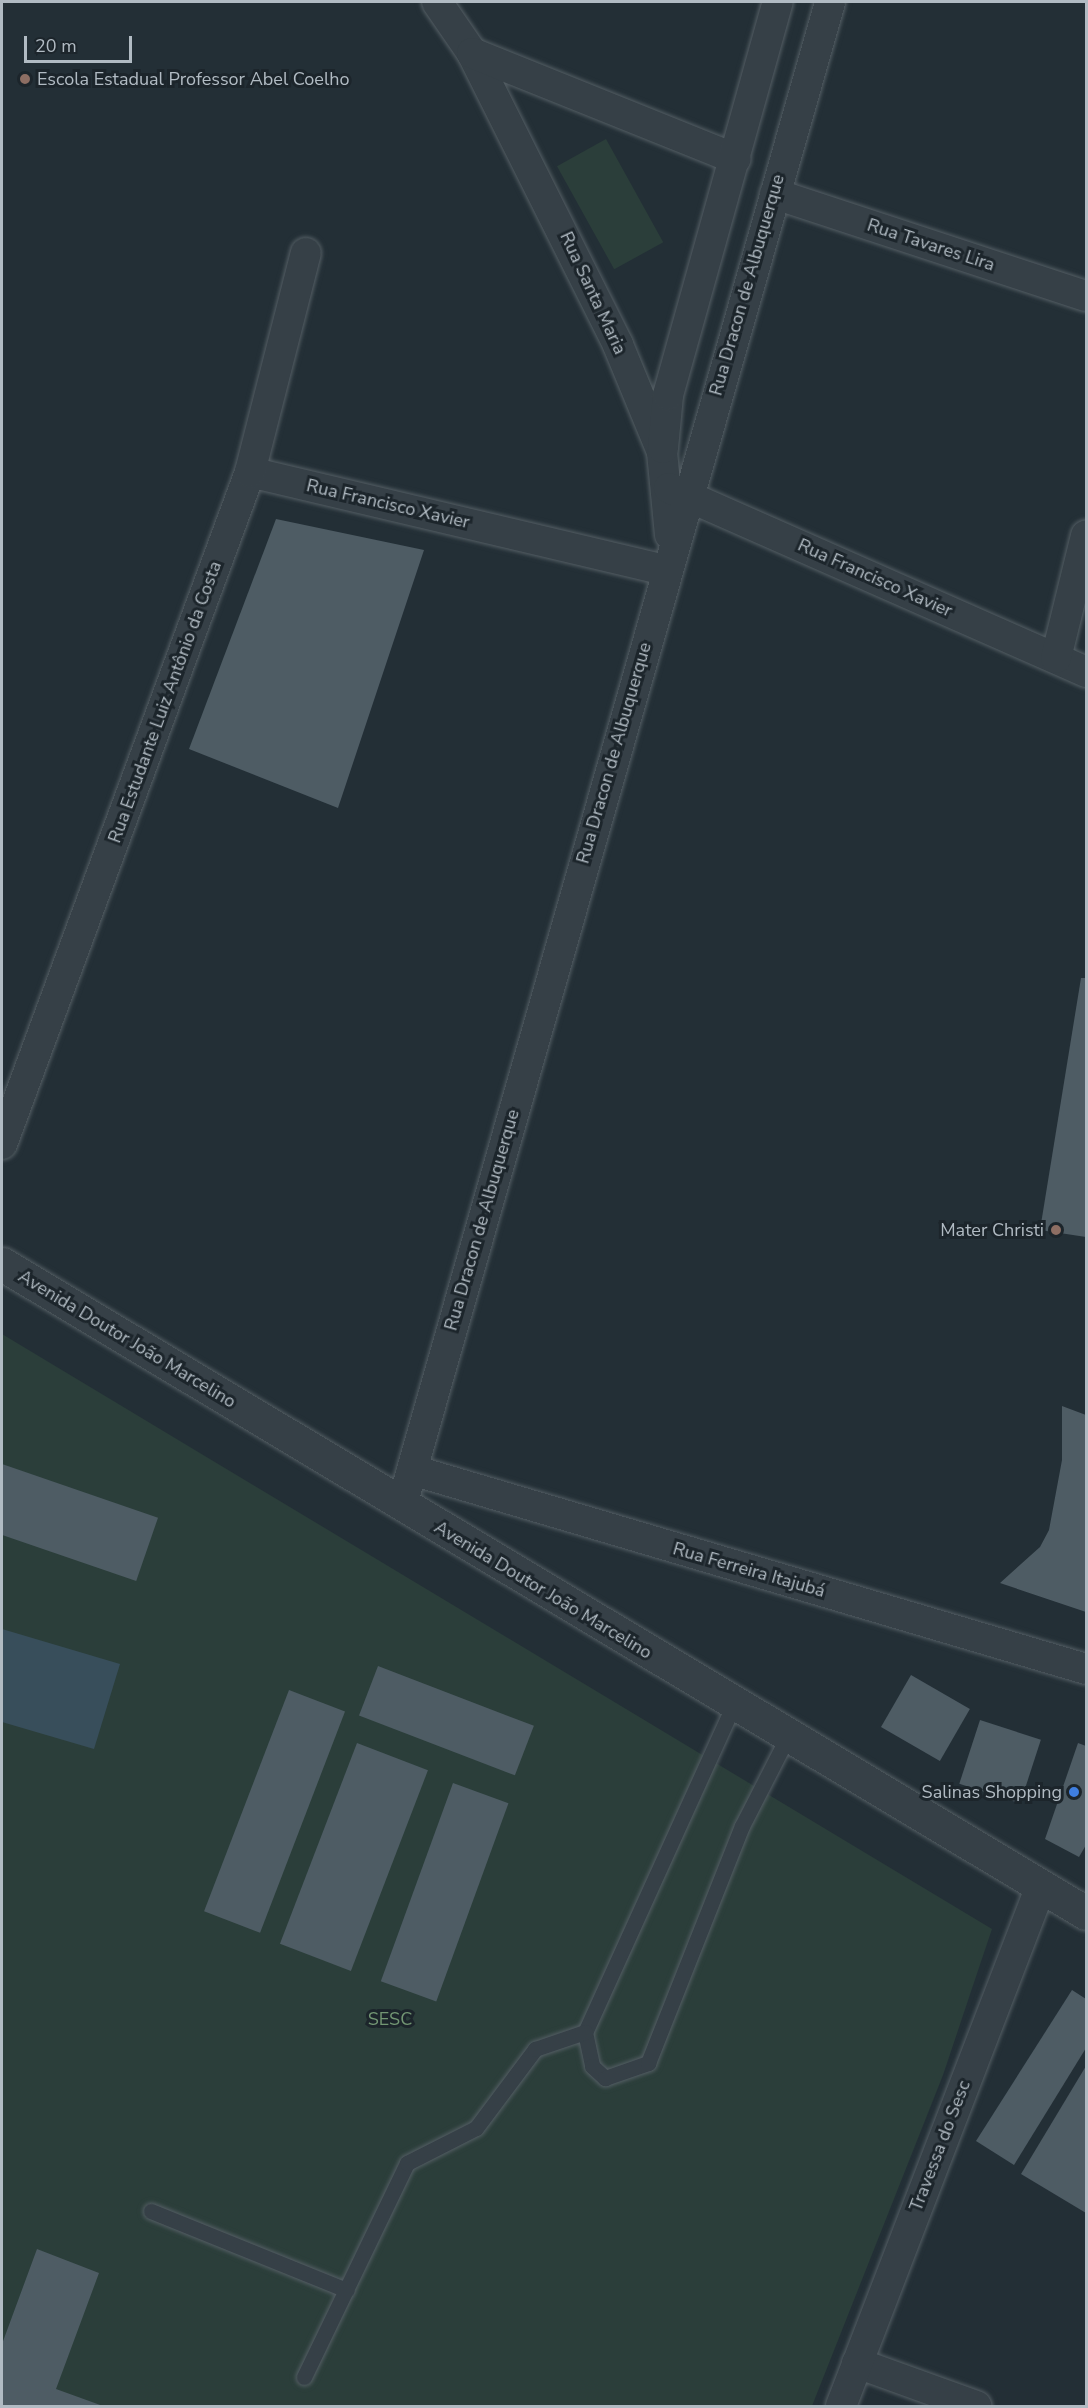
<!DOCTYPE html>
<meta charset="utf-8">
<style>
body{margin:0}
#map{position:relative;width:1088px;height:2408px;overflow:hidden;background:#232f36;font-family:"Nunito Sans",sans-serif}
div>[style]{position:absolute}
[style*='--x']{left:calc(var(--x)*1px);top:calc(var(--y)*1px);width:calc(var(--w)*1px);rotate:calc(var(--a)*1deg)}
.green>*{inset:0;background:#2b3e3a;transform-origin:0 0}
.water>*{inset:0;background:#384e5b}
.building>*{inset:0;background:#4e5c64;transform-origin:0 0}
.roads{filter:drop-shadow(0 0 2px #545e64) drop-shadow(0 0 2px #545e64)}
.service>*{height:15px;margin:-7.5px;padding:0 7.5px;transform-origin:7.5px;border-radius:7.5px;background:#364047}
.minor>*{height:30px;margin:-15px;padding:0 15px;transform-origin:15px;border-radius:15px;background:#364047}
.tertiary>*{height:33px;margin:-16.5px;padding:0 16.5px;transform-origin:16.5px;border-radius:16.5px;background:#364047}
.dots>*{width:16px;height:16px;translate:-50% -50%;box-sizing:border-box;border:3px solid #1c252b;border-radius:50%}
span{translate:-50% -50%;white-space:nowrap;text-align:center;line-height:1.15;-webkit-text-stroke:6px #1c252b;paint-order:stroke}
.poi-label{font-size:18px;color:#b1bbc3}
.left{translate:0 -50%;text-align:left}
.right{translate:-100% -50%;text-align:right}
.street-label{font-size:18px;color:#b1bbc3}
.park-label{font-size:18px;color:#729673}
.frame{position:absolute;inset:0;border:3px solid #b1bbc3;pointer-events:none}
.scale{position:absolute;left:24px;top:36px;width:108px;height:27px;box-sizing:border-box;border:3px solid #b1bbc3;border-top:0;padding-left:8px;font-size:18px;line-height:21px;white-space:nowrap;color:#b1bbc3;-webkit-text-stroke:4px #1c252b;paint-order:stroke}
</style>
<div id="map">
<div class="green">
<div style="left:606px;top:139px;width:118px;height:56px;rotate:61deg"></div>
<div style="clip-path:polygon(2px 1334px,992px 1929px,943px 2075px,812px 2406px,2px 2406px)"></div>
</div>
<div class="water">
<div style="clip-path:polygon(2px 1629px,120px 1664px,94px 1749px,2px 1722px)"></div>
</div>
<div class="building">
<div style="clip-path:polygon(276px 519px,424px 550px,338px 808px,189px 749px)"></div>
<div style="clip-path:polygon(1081px 978px,1086px 978px,1086px 1237px,1040px 1230px)"></div>
<div style="clip-path:polygon(1062px 1406px,1086px 1415px,1086px 1612px,1000px 1583px,1040px 1547px,1049px 1530px,1062px 1460px)"></div>
<div style="left:2px;top:1464px;width:165px;height:67px;rotate:19deg"></div>
<div style="left:378px;top:1666px;width:167px;height:53px;rotate:21deg"></div>
<div style="left:911px;top:1675px;width:68px;height:60px;rotate:30deg"></div>
<div style="left:289px;top:1690px;width:60px;height:237px;rotate:21deg"></div>
<div style="left:980px;top:1720px;width:64px;height:67px;rotate:18deg"></div>
<div style="left:357px;top:1743px;width:76px;height:215px;rotate:21deg"></div>
<div style="clip-path:polygon(1078px 1743px,1086px 1746px,1086px 1845px,1079px 1857px,1045px 1839px)"></div>
<div style="left:453px;top:1783px;width:59px;height:211px;rotate:20deg"></div>
<div style="clip-path:polygon(1072px 1990px,1086px 1999px,1086px 2048px,1014px 2165px,976px 2141px)"></div>
<div style="clip-path:polygon(1086px 2066px,1086px 2213px,1021px 2174px)"></div>
<div style="clip-path:polygon(37px 2249px,99px 2273px,56px 2389px,103px 2406px,2px 2406px,2px 2344px)"></div>
</div>
<div class="roads">
<div class="service">
<div style="--x:734;--y:1704;--w:360;--a:114.4"></div>
<div style="--x:585;--y:2032;--w:35;--a:78"></div>
<div style="--x:592;--y:2066;--w:18;--a:43"></div>
<div style="--x:605;--y:2078;--w:46;--a:-19.2"></div>
<div style="--x:648;--y:2063;--w:255;--a:-68.4"></div>
<div style="--x:742;--y:1826;--w:101;--a:-62.9"></div>
<div style="--x:151;--y:2211;--w:211;--a:22"></div>
<div style="--x:304;--y:2377;--w:237;--a:-64.3"></div>
<div style="--x:407;--y:2163;--w:77;--a:-26.9"></div>
<div style="--x:476;--y:2128;--w:99;--a:-53.2"></div>
<div style="--x:535;--y:2049;--w:53;--a:-18.8"></div>
</div>
<div class="minor">
<div style="--x:437;--y:2;--w:62;--a:55.5"></div>
<div style="--x:472;--y:53;--w:326;--a:63.4"></div>
<div style="--x:618;--y:345;--w:116;--a:67.6"></div>
<div style="--x:662;--y:452;--w:83;--a:84.5"></div>
<div style="--x:472;--y:53;--w:284;--a:21.9"></div>
<div style="--x:775;--y:194;--w:327;--a:18.2"></div>
<div style="--x:663;--y:448;--w:53;--a:-84.6"></div>
<div style="--x:668;--y:395;--w:408;--a:-74.4"></div>
<div style="--x:250;--y:472;--w:427;--a:13.3"></div>
<div style="--x:669;--y:488;--w:456;--a:23.8"></div>
<div style="--x:1056;--y:658;--w:126;--a:-76.2"></div>
<div style="--x:2;--y:1144;--w:716;--a:-69.74"></div>
<div style="--x:250;--y:472;--w:226;--a:-75.7"></div>
<div style="--x:412;--y:1470;--w:703;--a:16.45"></div>
<div style="--x:402;--y:1505;--w:1563;--a:-74.1"></div>
<div style="--x:857;--y:2363;--w:127;--a:19.9"></div>
<div style="--x:841;--y:2406;--w:557;--a:-68.96"></div>
</div>
<div class="tertiary">
<div style="--x:2;--y:1264;--w:1263;--a:30.91"></div>
</div>
</div>
<div class="dots">
<div style="left:25px;top:79px;background:#8d6e63"></div>
<div style="left:1056px;top:1230px;background:#8d6e63"></div>
<div style="left:1074px;top:1792px;background:#3f7fe0"></div>
</div>
<div class="poi-label">
<span class="left" style="left:37px;top:79px">Escola Estadual Professor Abel Coelho</span>
<span class="right" style="left:1044px;top:1230px">Mater Christi</span>
<span class="right" style="left:1062px;top:1792px">Salinas Shopping</span>
</div>
<div class="street-label">
<span style="left:931px;top:245px;rotate:18deg">Rua Tavares Lira</span>
<span style="left:747px;top:285px;rotate:-74deg">Rua Dracon de Albuquerque</span>
<span style="left:593px;top:293px;rotate:65deg">Rua Santa Maria</span>
<span style="left:388px;top:504px;rotate:13deg">Rua Francisco Xavier</span>
<span style="left:875px;top:578px;rotate:24deg">Rua Francisco Xavier</span>
<span style="left:165px;top:702px;rotate:-70deg">Rua Estudante Luiz Antônio da Costa</span>
<span style="left:614px;top:753px;rotate:-74deg">Rua Dracon de Albuquerque</span>
<span style="left:482px;top:1220px;rotate:-74deg">Rua Dracon de Albuquerque</span>
<span style="left:127px;top:1339px;rotate:31deg">Avenida Doutor João Marcelino</span>
<span style="left:749px;top:1570px;rotate:16deg">Rua Ferreira Itajubá</span>
<span style="left:543px;top:1590px;rotate:31deg">Avenida Doutor João Marcelino</span>
<span style="left:940px;top:2146px;rotate:-69deg">Travessa do Sesc</span>
</div>
<div class="park-label">
<span style="left:390px;top:2019px">SESC</span>
</div>
<div class="frame"></div>
<div class="scale">20 m</div>
</div>
